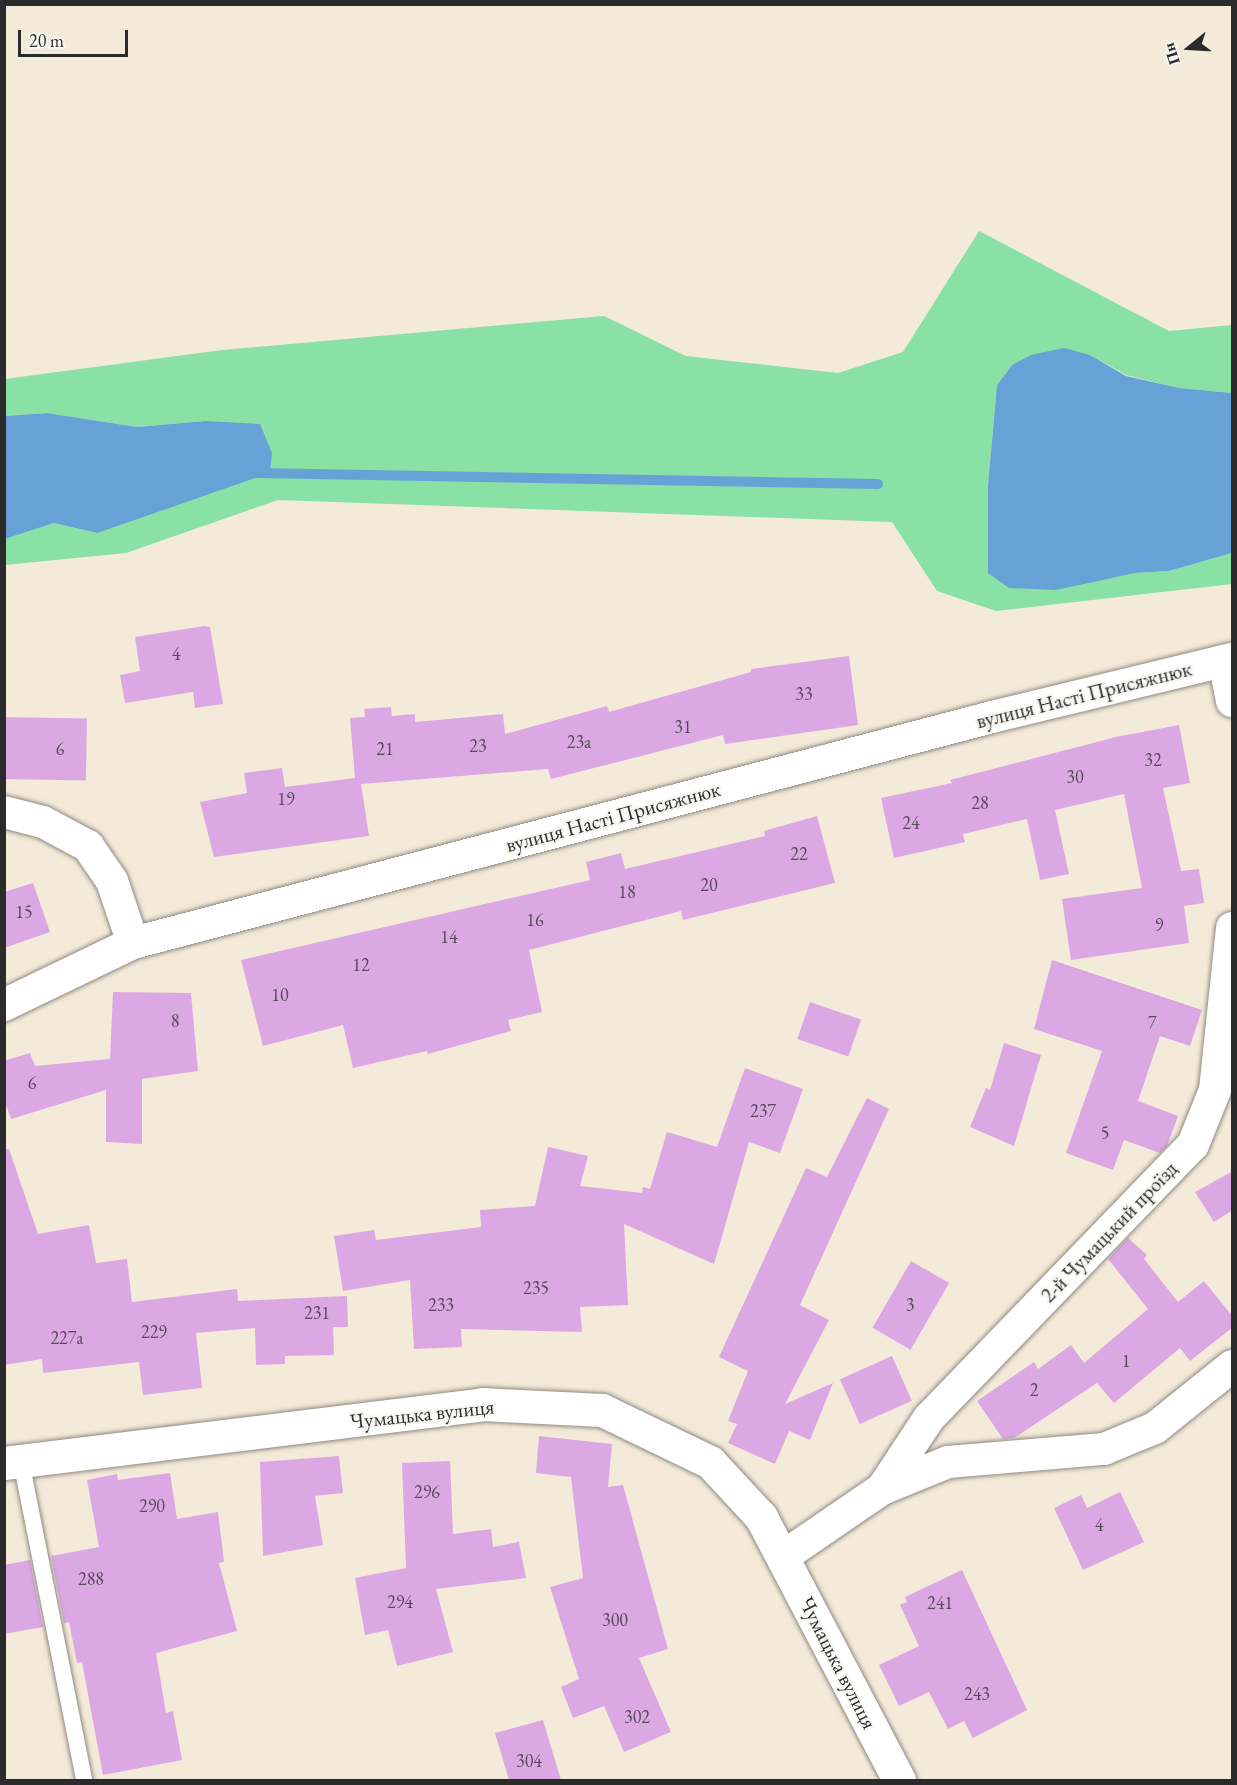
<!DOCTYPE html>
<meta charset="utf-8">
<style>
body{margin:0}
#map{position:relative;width:1237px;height:1785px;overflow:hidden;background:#f4ead9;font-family:"EB Garamond",serif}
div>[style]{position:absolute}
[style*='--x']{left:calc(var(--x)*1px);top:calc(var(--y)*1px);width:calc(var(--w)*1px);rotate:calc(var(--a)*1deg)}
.green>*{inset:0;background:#89e1a5}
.water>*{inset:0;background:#67a2d7}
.stream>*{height:10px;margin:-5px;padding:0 5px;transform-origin:5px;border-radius:5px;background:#67a2d7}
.building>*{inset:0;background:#dca8e4;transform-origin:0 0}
.roads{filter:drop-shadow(0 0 2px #908a82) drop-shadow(0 0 2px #908a82)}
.service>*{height:16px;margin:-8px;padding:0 8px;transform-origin:8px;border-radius:8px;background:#fff}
.minor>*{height:32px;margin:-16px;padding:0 16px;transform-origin:16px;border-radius:16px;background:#fff}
.tertiary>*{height:33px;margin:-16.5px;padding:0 16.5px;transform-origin:16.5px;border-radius:16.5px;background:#fff}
span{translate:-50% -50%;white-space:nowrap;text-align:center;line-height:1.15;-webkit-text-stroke:4.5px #f6f6f2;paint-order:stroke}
.number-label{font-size:18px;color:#574a59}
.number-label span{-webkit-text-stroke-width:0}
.street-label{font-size:21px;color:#2b2b2b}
.frame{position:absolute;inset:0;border:6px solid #2b2b2b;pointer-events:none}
.north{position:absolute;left:1159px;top:18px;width:60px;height:60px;-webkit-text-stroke:4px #f6f6f2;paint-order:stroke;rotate:252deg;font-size:16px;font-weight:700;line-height:24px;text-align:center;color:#2b2b2b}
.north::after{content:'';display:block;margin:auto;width:21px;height:27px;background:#2b2b2b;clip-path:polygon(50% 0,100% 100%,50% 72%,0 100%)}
.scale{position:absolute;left:18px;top:30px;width:110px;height:27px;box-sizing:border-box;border:3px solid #2b2b2b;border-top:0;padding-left:8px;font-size:18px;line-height:21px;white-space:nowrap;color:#2b2b2b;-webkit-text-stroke:4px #f6f6f2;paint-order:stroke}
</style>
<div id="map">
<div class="green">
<div style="clip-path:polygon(979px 231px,1169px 331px,1232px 325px,1232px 393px,1178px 388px,1126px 375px,1090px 355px,1012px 365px,997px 385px,988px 485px,1135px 573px,1169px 571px,1232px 553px,1232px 584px,996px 611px,937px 591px,892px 522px,278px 500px,126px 553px,5px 565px,5px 539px,54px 523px,97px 533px,205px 421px,137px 427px,47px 413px,5px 416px,5px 379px,222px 350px,604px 316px,686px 356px,838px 373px,903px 352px)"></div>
</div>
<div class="water">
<div style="clip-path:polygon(1064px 348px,1090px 355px,1126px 376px,1179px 388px,1232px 393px,1232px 553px,1169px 571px,1135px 573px,1056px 590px,1009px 588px,988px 573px,988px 485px,997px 385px,1012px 365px,1031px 355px)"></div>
<div style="clip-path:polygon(47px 413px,137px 427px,205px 421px,260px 424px,272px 453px,270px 473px,97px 533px,54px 523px,5px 539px,5px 416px)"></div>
</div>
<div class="stream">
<div style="--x:257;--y:473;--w:621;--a:1.01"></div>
</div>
<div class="building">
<div style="clip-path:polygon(204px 626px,210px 627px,223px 704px,195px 708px,193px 692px,125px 703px,120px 675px,140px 671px,135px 637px)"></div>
<div style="clip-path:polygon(849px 656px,858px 725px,725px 744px,723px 735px,551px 779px,548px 769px,361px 784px,369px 836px,214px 857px,200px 802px,247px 793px,244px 773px,282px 768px,285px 787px,355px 778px,350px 718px,365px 717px,364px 709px,391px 707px,392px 716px,415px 714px,415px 722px,503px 714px,505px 734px,607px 706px,609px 712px,751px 672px,751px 669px)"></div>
<div style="left:4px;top:717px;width:83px;height:62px;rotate:1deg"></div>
<div style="clip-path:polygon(1179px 725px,1190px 783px,1163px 788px,1181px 871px,1199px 869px,1204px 903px,1184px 906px,1189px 943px,1071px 960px,1062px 899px,1142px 888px,1124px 794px,1055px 810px,1069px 874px,1040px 880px,1027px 819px,963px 834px,965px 842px,894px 858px,881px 798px,952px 783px,950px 780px,1116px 737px)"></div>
<div style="clip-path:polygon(817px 816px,835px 883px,683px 920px,681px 911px,529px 950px,542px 1012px,508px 1020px,511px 1031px,428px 1054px,427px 1051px,353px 1068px,343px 1025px,263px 1046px,241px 960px,590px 880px,586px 862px,621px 853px,625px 869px,765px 836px,764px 831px)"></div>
<div style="clip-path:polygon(33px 883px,50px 932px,4px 948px,4px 892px)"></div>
<div style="clip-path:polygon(1052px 960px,1202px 1010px,1190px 1046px,1160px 1036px,1138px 1101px,1178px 1116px,1167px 1146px,1160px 1153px,1124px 1140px,1113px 1170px,1066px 1153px,1102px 1051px,1034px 1029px)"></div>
<div style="clip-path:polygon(113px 992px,191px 993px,198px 1071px,142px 1079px,142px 1144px,106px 1142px,106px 1090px,11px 1119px,4px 1099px,4px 1061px,30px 1053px,35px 1066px,110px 1059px)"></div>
<div style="left:810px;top:1002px;width:54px;height:39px;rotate:19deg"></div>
<div style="clip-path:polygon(1004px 1043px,1041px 1055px,1014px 1146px,970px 1127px,986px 1088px,990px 1090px)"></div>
<div style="clip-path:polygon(745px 1068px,803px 1089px,780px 1153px,749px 1142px,714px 1264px,624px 1224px,628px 1305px,580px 1307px,582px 1332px,461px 1329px,462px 1347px,414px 1349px,410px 1280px,343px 1291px,334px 1236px,374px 1230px,376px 1240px,481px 1227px,480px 1210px,535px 1206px,548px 1147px,588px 1156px,580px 1186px,642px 1193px,643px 1187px,650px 1189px,667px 1132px,717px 1147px)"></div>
<div style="clip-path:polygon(867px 1098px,889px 1109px,800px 1305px,829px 1320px,785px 1404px,833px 1383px,810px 1440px,789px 1431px,775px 1464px,728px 1443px,737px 1424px,728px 1421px,748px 1371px,719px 1357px,806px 1168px,827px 1177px)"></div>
<div style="clip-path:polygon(9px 1149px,38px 1234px,89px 1225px,96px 1263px,127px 1259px,132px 1302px,237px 1289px,238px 1301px,347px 1296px,348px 1327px,333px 1327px,334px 1355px,285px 1356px,285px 1364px,256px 1365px,255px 1328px,196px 1333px,202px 1388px,143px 1395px,139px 1362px,43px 1373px,42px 1359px,4px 1365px,4px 1150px)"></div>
<div style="clip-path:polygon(1233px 1171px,1233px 1210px,1214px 1222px,1195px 1192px)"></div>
<div style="clip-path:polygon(1128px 1238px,1147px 1255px,1144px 1259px,1178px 1302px,1204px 1281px,1233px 1317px,1233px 1327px,1190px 1361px,1180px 1348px,1114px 1403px,1097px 1383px,1014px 1438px,1003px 1439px,977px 1401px,1034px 1362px,1038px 1369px,1071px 1345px,1084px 1363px,1148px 1309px,1108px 1259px)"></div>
<div style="left:911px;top:1261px;width:44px;height:77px;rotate:30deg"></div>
<div style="left:892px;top:1356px;width:49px;height:57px;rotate:66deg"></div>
<div style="clip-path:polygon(539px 1436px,612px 1444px,608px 1487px,623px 1485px,668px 1649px,639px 1658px,671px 1732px,624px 1752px,604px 1706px,573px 1718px,561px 1687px,579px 1679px,550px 1587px,583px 1578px,571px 1477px,536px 1473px)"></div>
<div style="clip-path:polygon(339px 1456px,343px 1493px,315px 1496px,323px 1545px,263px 1556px,260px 1462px)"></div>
<div style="clip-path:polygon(450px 1461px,453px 1534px,491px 1529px,493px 1547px,519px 1542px,526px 1578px,436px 1589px,453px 1652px,397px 1666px,388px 1630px,365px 1635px,355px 1578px,406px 1568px,402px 1463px)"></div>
<div style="clip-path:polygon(170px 1473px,177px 1519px,218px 1512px,224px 1562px,219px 1563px,237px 1631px,156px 1653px,166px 1713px,173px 1711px,182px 1760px,103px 1775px,82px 1662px,77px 1663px,69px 1622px,64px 1623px,51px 1556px,99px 1547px,87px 1480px,117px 1474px,118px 1480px)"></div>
<div style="clip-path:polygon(1120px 1492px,1144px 1542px,1083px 1570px,1054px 1508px,1081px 1495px,1087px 1508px)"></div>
<div style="clip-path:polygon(30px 1560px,43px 1627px,4px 1634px,4px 1565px)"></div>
<div style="clip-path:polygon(962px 1570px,1027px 1710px,973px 1738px,964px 1721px,948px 1729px,929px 1692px,899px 1706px,879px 1665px,919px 1646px,900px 1605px,907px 1602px,905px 1597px)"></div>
<div style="clip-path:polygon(543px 1720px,561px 1780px,509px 1780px,495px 1733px)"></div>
</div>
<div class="roads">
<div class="service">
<div style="--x:21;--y:1461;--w:325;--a:78.8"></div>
</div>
<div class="minor">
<div style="--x:1224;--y:661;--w:41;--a:78.7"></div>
<div style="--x:4;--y:812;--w:40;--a:14.4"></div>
<div style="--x:43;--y:822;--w:51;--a:28.1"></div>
<div style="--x:88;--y:846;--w:42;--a:55.6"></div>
<div style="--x:112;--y:881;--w:65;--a:71.3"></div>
<div style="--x:4;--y:1005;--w:143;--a:-25.7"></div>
<div style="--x:133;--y:943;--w:888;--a:-14.74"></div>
<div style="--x:992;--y:717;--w:247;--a:-13.6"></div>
<div style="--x:882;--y:1489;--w:85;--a:-56.5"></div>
<div style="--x:929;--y:1418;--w:380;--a:-46"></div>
<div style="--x:1193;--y:1145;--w:59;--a:-68.2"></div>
<div style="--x:1215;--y:1090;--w:163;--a:-84"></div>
<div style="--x:784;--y:1556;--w:119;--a:-34.4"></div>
<div style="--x:882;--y:1489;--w:71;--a:-22.2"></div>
<div style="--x:948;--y:1462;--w:157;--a:-4.8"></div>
<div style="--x:1104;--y:1449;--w:55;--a:-22.4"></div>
<div style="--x:1155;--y:1428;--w:99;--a:-38.8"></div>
</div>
<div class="tertiary">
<div style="--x:4;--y:1463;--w:482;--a:-7"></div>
<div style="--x:482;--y:1404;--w:120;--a:2.9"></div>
<div style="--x:602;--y:1410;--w:120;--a:25.7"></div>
<div style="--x:710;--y:1462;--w:75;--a:47.2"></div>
<div style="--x:761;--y:1517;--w:297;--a:62.3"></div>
</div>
</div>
<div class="number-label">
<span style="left:176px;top:654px">4</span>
<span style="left:804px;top:694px">33</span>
<span style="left:683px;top:727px">31</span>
<span style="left:579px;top:742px">23а</span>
<span style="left:478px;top:746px">23</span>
<span style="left:60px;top:749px">6</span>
<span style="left:385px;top:749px">21</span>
<span style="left:1153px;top:760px">32</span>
<span style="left:1075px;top:777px">30</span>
<span style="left:286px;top:799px">19</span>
<span style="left:980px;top:803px">28</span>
<span style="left:911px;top:823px">24</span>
<span style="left:799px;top:854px">22</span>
<span style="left:709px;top:885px">20</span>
<span style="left:627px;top:892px">18</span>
<span style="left:24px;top:912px">15</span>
<span style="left:535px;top:920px">16</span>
<span style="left:1159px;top:925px">9</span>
<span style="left:449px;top:937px">14</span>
<span style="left:361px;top:965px">12</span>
<span style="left:280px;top:995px">10</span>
<span style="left:175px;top:1021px">8</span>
<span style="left:1152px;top:1023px">7</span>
<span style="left:32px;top:1083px">6</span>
<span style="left:763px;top:1111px">237</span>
<span style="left:1105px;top:1133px">5</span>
<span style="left:536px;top:1288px">235</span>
<span style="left:441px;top:1305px">233</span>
<span style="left:910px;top:1305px">3</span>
<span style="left:317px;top:1313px">231</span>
<span style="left:154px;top:1332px">229</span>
<span style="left:67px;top:1338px">227а</span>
<span style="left:1126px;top:1361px">1</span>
<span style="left:1034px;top:1390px">2</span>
<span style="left:427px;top:1492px">296</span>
<span style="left:152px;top:1506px">290</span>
<span style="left:1099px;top:1525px">4</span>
<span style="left:91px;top:1579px">288</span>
<span style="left:400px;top:1602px">294</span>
<span style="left:940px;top:1603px">241</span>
<span style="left:615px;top:1620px">300</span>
<span style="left:977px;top:1694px">243</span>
<span style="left:637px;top:1717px">302</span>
<span style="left:529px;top:1761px">304</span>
</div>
<div class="street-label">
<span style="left:1084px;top:695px;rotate:-14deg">вулиця Насті Присяжнюк</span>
<span style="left:613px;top:817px;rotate:-15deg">вулиця Насті Присяжнюк</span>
<span style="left:1109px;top:1232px;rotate:-46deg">2-й Чумацький проїзд</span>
<span style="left:422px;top:1414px;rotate:-6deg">Чумацька вулиця</span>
<span style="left:838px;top:1663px;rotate:63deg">Чумацька вулиця</span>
</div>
<div class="frame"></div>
<div class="north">Пн</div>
<div class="scale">20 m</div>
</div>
